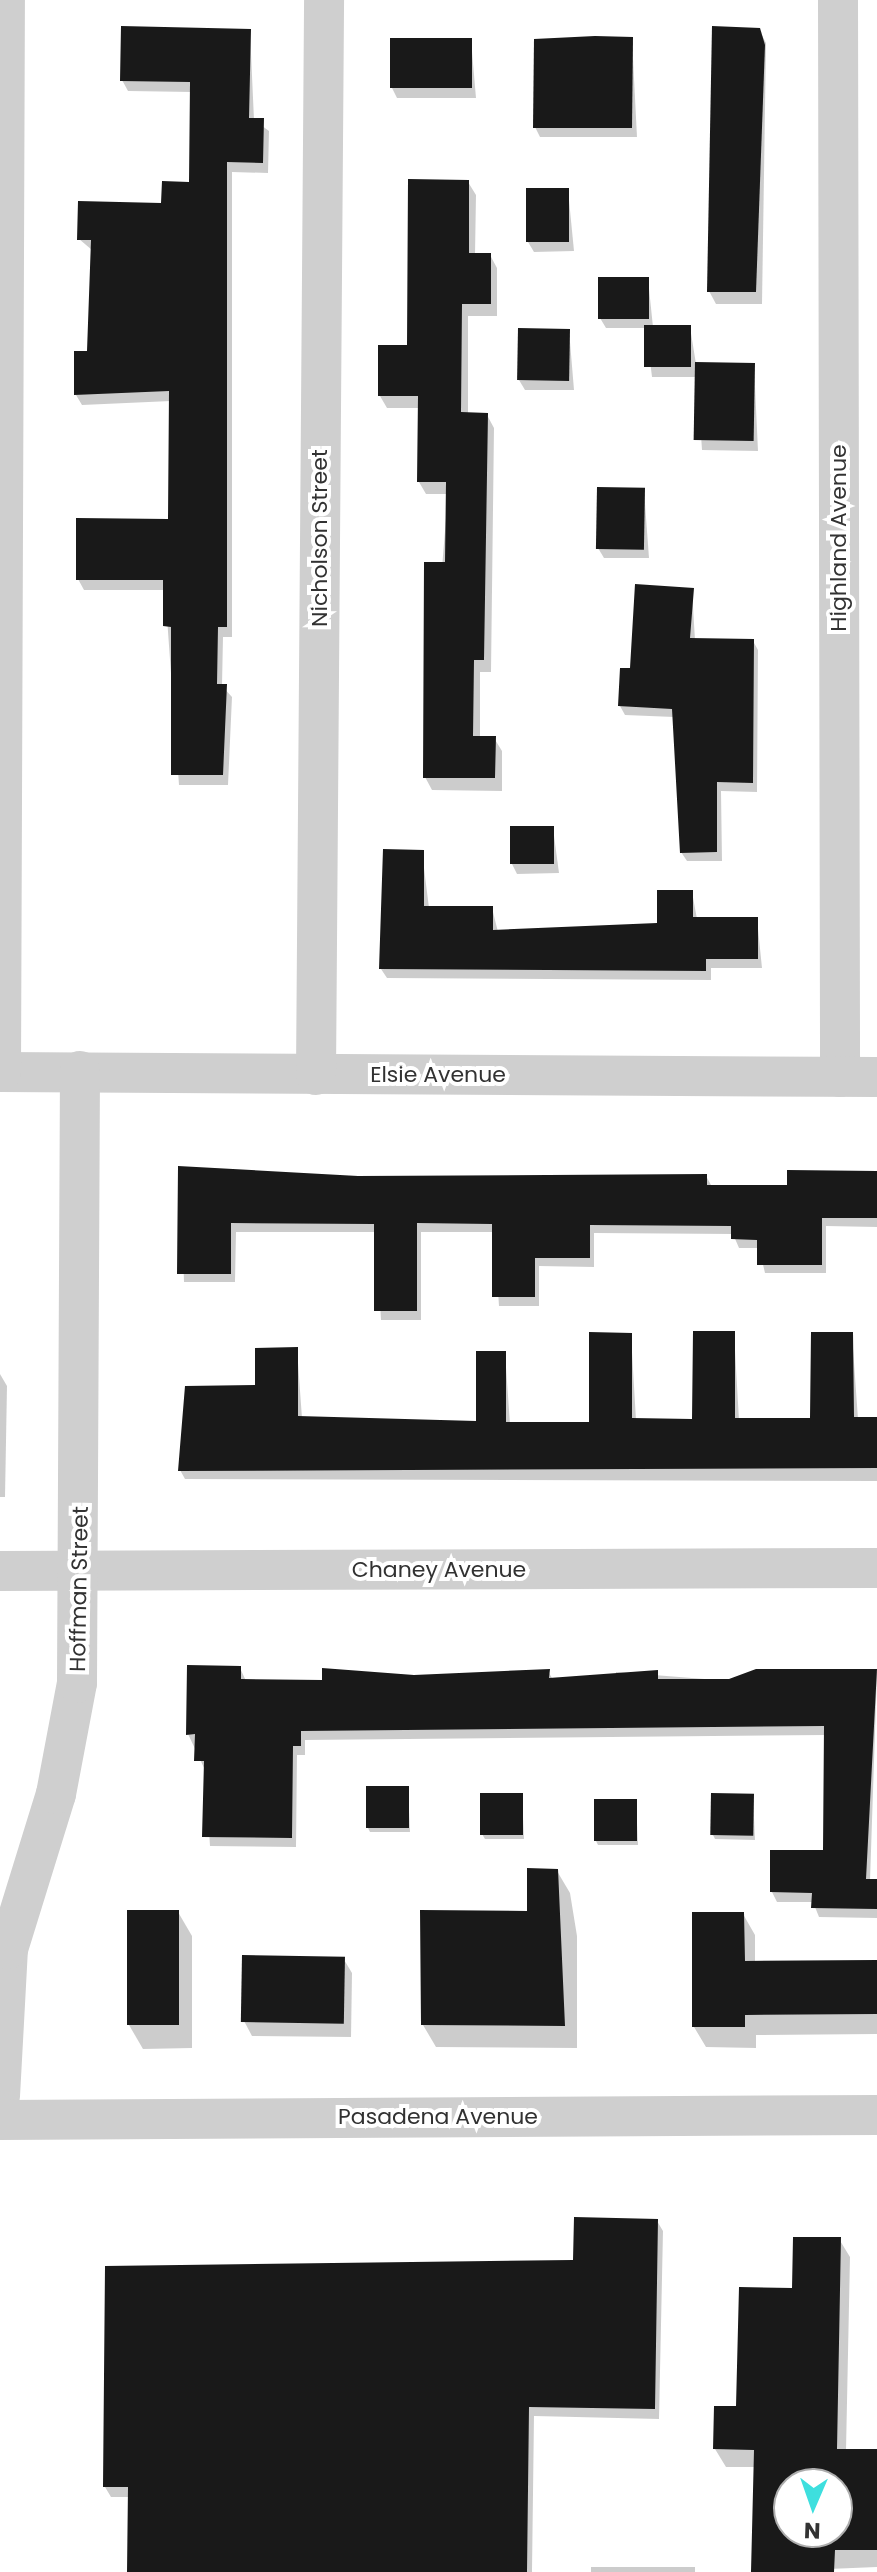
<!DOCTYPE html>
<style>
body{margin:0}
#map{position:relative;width:877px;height:2572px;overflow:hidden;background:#fff;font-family:Poppins,sans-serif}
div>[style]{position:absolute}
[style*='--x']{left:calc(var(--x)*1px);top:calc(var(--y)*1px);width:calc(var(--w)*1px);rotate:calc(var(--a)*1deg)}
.shadow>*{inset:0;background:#0003;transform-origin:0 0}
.building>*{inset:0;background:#191919;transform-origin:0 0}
.minor>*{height:40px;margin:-20px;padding:0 20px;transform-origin:20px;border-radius:20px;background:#cfcfcf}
span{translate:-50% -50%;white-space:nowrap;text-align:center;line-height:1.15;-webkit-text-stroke:8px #fff;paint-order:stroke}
.street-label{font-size:22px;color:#323232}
.north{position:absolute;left:773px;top:2468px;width:80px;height:80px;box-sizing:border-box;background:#fff;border:2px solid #adadad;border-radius:50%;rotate:182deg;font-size:22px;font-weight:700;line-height:32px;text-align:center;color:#323232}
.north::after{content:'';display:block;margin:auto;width:28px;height:36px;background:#3edfde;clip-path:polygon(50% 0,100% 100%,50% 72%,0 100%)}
</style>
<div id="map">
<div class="shadow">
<div style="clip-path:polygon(759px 30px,766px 43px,762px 304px,716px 304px,709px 291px)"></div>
<div style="clip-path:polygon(250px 31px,254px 120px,269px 131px,268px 173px,232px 172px,232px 637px,223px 637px,222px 686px,232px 697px,228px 785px,179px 785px,165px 590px,84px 590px,78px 579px,170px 521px,171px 401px,82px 405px,76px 395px,89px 353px,92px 250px,79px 239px,163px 205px,191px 184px,192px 92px,128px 91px,122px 80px)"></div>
<div style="clip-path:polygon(632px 39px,637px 137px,540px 137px,535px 127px)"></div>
<div style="clip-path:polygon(471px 40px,476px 98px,397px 98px,392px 88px)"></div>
<div style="clip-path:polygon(468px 182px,476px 195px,475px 255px,490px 255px,497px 268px,497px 316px,468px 316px,468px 415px,487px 415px,494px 428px,491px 672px,480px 672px,480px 738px,494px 738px,502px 751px,502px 791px,432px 790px,425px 777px,448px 494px,426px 494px,419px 482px,419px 408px,387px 408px,380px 396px,409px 347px)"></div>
<div style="clip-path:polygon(568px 190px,574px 251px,534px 252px,528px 242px)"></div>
<div style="clip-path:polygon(648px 279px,653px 327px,690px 327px,696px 364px,754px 365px,758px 451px,702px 450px,697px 377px,652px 377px,646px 328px,606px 328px,600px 318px)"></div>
<div style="clip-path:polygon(569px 330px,574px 390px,525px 390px,519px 380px)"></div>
<div style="clip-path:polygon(644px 490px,649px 558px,604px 558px,598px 548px)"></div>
<div style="clip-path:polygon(692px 590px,695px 640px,753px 641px,758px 650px,757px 792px,721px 791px,722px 861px,687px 861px,681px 852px,674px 717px,625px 715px,620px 706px,632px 670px)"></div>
<div style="clip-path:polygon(553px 828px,559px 873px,517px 874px,512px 864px)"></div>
<div style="clip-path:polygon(422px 852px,429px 908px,492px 908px,498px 932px,659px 925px,692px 892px,697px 919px,757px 919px,762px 968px,711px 968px,711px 980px,387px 978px,381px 969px)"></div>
<div style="clip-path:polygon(180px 1168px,358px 1178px,706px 1176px,711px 1185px,789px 1187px,877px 1176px,877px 1227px,826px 1226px,826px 1273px,765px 1273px,759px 1248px,739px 1248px,733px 1234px,594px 1233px,594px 1267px,539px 1266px,539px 1306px,499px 1306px,494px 1232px,421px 1232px,421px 1320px,381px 1320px,376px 1232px,236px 1232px,235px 1282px,184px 1282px)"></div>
<div style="clip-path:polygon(734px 1333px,739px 1420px,812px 1420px,852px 1334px,858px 1419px,877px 1419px,877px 1481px,185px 1479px,180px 1470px,297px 1349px,302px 1418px,478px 1423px,505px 1353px,510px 1424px,591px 1424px,631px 1335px,636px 1420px,694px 1421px)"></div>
<div style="clip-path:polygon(0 1374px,7px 1386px,5px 1497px,0 1497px)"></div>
<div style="clip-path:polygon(240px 1668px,246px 1681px,324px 1682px,548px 1671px,553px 1680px,616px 1680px,616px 1672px,730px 1681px,877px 1672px,870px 1881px,877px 1881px,877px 1918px,819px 1917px,813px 1902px,777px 1902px,772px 1892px,825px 1852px,826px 1735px,305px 1740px,305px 1755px,297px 1755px,296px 1847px,210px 1846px,205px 1770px,188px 1734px)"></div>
<div style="clip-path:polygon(408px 1788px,410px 1832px,370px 1832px,368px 1828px)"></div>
<div style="clip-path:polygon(522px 1795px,524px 1839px,485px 1839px,482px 1834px)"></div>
<div style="clip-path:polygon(753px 1796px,755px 1840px,715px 1839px,713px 1835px)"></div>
<div style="clip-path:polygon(636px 1801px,638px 1845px,598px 1845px,596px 1841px)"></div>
<div style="clip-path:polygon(557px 1871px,570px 1893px,577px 1936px,577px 2048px,436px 2047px,423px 2025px,529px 1913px)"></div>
<div style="clip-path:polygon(178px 1912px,192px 1936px,192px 2048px,143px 2049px,129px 2025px)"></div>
<div style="clip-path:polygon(743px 1914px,755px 1935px,755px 1963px,877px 1962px,877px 2034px,756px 2035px,756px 2048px,706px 2047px,694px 2027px)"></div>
<div style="clip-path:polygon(343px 1958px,352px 1973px,351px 2037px,252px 2036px,244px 2021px)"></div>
<div style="clip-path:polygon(657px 2221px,663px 2231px,659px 2419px,534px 2416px,532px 2572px,129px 2572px,130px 2497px,111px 2497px,105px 2487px)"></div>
<div style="clip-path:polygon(evenodd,839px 2239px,850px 2257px,846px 2451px,877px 2451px,877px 2567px,753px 2572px,755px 2467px,726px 2467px,715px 2449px,794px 2290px,839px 2239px,789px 2484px,837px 2484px,837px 2532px,789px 2532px,789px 2484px)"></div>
<div style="left:591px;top:2567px;width:104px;height:5px"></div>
</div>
<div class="building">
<div style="clip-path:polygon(121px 26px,251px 29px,249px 118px,264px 118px,263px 163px,227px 162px,227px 627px,218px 627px,217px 684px,227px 684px,223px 775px,171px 775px,171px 627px,163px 626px,163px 580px,76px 580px,76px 518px,168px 519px,169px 391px,74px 395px,74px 351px,87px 351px,91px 240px,77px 240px,78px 201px,161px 203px,162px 181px,189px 182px,190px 82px,120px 81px)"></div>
<div style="clip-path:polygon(712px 26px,760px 28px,765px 45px,756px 292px,707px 292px)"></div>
<div style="clip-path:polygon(595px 36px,633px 37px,632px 128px,533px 128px,534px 39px)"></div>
<div style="left:390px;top:38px;width:82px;height:50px"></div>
<div style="clip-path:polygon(408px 179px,469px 180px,469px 253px,491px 253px,491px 304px,462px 304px,461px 412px,488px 413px,484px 660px,474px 660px,473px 736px,496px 736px,495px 778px,423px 778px,424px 562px,445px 562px,446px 482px,417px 482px,418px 396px,378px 396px,378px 345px,407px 345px)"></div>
<div style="left:526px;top:188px;width:43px;height:54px"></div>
<div style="left:598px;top:277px;width:51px;height:42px"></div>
<div style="left:644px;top:325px;width:47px;height:42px"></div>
<div style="left:518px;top:328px;width:52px;height:52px;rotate:1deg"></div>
<div style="left:695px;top:362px;width:60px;height:78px;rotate:1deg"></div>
<div style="left:597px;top:487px;width:48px;height:62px;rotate:1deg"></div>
<div style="clip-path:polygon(635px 584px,694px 588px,690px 638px,754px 639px,753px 783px,717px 782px,717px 852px,680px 853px,672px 709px,618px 706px,620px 668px,630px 668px)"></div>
<div style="left:554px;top:826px;width:38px;height:44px;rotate:90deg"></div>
<div style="clip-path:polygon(383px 849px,424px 850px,424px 906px,493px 906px,493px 930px,657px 923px,657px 890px,693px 890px,693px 917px,758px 917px,758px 959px,706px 959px,706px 971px,379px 969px)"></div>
<div style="clip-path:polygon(178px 1166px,358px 1176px,707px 1174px,707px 1185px,787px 1185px,787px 1170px,877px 1171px,877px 1218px,822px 1218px,822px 1265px,757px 1265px,757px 1240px,731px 1239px,731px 1226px,590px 1225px,590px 1258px,535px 1258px,535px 1297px,492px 1297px,492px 1224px,417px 1223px,417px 1311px,374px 1311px,374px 1224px,231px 1223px,231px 1274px,177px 1274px)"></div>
<div style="clip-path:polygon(693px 1331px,735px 1331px,735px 1418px,810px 1418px,811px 1332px,853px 1332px,854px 1417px,877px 1417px,877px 1468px,178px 1471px,185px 1386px,255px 1385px,255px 1348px,298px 1347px,298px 1416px,476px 1421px,476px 1351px,506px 1351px,506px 1422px,589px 1422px,589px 1332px,632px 1333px,632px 1418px,692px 1419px)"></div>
<div style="clip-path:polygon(187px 1665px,241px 1666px,241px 1679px,322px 1680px,322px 1668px,414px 1675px,550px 1669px,549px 1678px,658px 1670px,658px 1679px,729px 1679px,756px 1669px,877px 1669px,866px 1879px,877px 1879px,877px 1909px,811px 1908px,812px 1893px,770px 1892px,770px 1850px,823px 1850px,824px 1726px,301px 1731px,301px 1746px,293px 1746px,292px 1838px,202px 1837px,204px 1761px,194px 1761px,195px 1734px,186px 1735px)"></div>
<div style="left:409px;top:1786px;width:42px;height:43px;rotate:90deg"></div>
<div style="left:480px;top:1793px;width:43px;height:42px"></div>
<div style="left:711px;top:1793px;width:43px;height:42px;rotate:1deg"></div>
<div style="left:594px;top:1799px;width:43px;height:42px"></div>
<div style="clip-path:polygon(527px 1868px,558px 1869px,565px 2026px,421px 2025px,420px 1910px,527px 1911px)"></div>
<div style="left:127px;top:1910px;width:52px;height:115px"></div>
<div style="clip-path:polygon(692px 1912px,744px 1912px,745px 1961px,877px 1960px,877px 2014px,745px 2015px,745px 2027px,692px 2027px)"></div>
<div style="left:242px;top:1955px;width:103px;height:67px;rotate:1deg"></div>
<div style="clip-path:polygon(574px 2217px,658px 2219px,655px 2409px,529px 2407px,527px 2572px,127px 2572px,128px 2487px,103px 2487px,105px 2266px,573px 2260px)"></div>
<div style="clip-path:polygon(evenodd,793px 2237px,841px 2237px,837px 2449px,877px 2449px,877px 2550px,835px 2550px,834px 2572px,751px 2572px,754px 2450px,713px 2449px,714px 2406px,736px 2406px,739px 2287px,792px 2288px,793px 2237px,789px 2484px,837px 2484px,837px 2532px,789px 2532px,789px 2484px)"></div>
</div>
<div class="minor">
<div style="--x:838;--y:0;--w:1077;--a:89.89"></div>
<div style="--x:0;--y:1072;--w:877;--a:0.33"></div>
<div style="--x:1;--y:1072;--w:1072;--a:-89.79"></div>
<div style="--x:316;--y:1075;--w:1075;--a:-89.57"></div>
<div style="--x:0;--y:1571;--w:877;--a:-0.2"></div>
<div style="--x:0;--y:2096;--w:147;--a:-86.9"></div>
<div style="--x:8;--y:1949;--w:162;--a:-72.8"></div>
<div style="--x:56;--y:1794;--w:113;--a:-79.3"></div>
<div style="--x:77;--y:1683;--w:612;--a:-89.72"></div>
<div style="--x:0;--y:2120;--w:877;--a:-0.33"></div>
</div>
<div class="street-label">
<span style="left:320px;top:538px;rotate:-90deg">Nicholson Street</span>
<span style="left:839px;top:538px;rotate:-90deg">Highland Avenue</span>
<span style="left:438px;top:1075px">Elsie Avenue</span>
<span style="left:439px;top:1570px">Chaney Avenue</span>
<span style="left:79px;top:1589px;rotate:-89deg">Hoffman Street</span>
<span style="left:438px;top:2117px">Pasadena Avenue</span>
</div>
<div class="north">N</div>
</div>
